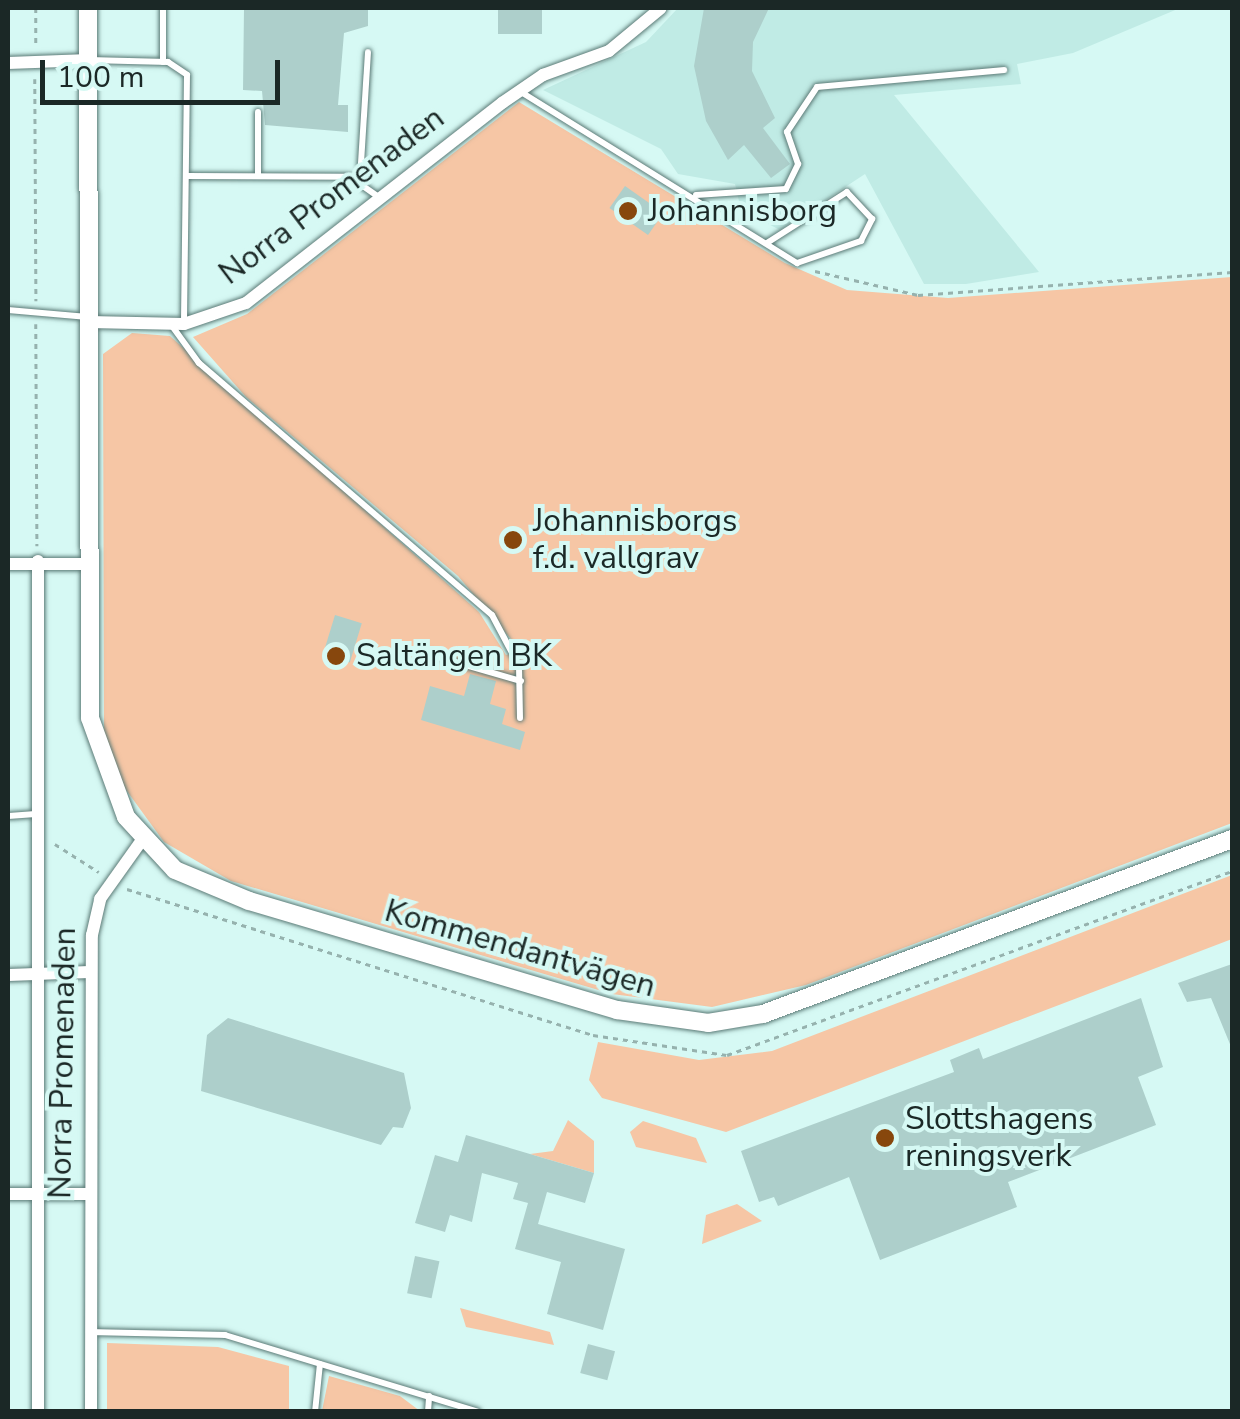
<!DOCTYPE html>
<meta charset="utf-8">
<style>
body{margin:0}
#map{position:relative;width:1240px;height:1419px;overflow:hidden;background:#d6f9f4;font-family:"Nunito Sans",sans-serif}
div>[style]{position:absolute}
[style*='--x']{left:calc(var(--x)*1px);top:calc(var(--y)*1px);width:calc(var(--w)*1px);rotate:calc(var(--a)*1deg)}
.built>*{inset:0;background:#c0ebe5}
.green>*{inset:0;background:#f6c6a5}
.building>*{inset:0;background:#adcfcb;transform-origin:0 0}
.path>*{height:2.5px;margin-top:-1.25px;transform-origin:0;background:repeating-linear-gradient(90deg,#96b2ae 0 5px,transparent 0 10px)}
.roads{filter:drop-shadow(0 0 2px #5b7a76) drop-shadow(0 0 2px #5b7a76)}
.lane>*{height:6px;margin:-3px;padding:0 3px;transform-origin:3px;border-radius:3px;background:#fff}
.street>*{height:12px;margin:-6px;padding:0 6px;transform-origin:6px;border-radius:6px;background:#fff}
.secondary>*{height:18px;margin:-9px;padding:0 9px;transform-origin:9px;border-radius:9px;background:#fff}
.dots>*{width:28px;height:28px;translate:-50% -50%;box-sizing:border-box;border:5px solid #d6f9f4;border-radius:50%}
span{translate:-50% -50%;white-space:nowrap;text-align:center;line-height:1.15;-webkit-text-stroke:8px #d6f9f4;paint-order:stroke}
.street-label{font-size:32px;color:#1b2826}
.poi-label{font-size:32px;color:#1b2826}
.left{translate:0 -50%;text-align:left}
.frame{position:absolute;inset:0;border:10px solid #1b2826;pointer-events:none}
.scale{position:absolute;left:40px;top:60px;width:240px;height:45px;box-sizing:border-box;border:5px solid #1b2826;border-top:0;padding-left:12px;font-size:30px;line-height:35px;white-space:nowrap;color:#1b2826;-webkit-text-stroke:8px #d6f9f4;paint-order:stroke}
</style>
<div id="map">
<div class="built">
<div style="clip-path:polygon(678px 8px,1180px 8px,1073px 53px,1017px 64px,1021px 84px,894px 95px,1039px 272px,966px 284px,924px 284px,865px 174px,780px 230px,741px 210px,735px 184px,678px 174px,661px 149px,543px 90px,646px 42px)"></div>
</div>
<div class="green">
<div style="clip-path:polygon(519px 102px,785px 263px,847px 290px,948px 298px,1232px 277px,1232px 823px,806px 985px,712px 1007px,612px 994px,231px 881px,164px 842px,124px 787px,104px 735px,103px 354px,132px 333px,170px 336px,479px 612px,506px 655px,521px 651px,458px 576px,246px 397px,193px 337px,247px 314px)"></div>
<div style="clip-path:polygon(1232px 875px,1232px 939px,726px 1132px,602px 1098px,589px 1080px,598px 1042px,699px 1060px,772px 1051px)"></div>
<div style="clip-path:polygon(568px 1120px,594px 1141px,594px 1173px,530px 1154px,553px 1151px)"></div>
<div style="clip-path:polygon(643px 1121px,696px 1138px,707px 1163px,636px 1147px,630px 1132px)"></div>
<div style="clip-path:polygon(737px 1204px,762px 1221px,702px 1244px,706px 1215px)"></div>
<div style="clip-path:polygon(460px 1308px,550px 1332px,554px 1345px,466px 1327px)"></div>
<div style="clip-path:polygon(107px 1343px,218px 1347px,289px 1366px,289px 1411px,107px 1411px)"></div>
<div style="clip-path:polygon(329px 1376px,400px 1396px,420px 1411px,322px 1411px)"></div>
</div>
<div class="building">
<div style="clip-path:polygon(244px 8px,368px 8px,368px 26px,344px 33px,338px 105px,348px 105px,348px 132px,265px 125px,262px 91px,243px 90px)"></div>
<div style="left:498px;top:8px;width:44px;height:26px"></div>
<div style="clip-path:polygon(704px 8px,769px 8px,753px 42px,752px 71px,775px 118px,763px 128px,790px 164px,771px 178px,744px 145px,728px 160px,706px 121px,694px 66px)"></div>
<div style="left:625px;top:186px;width:47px;height:27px;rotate:35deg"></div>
<div style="left:335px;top:615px;width:28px;height:41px;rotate:17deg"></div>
<div style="clip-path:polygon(470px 674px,496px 681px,490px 704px,506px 709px,502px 724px,525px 732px,520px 750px,421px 720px,430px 686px,464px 696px)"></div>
<div style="clip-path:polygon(1232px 964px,1232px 1049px,1211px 998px,1187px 1002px,1178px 983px)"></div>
<div style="clip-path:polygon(1141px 998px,1163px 1067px,1138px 1077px,1156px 1125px,1008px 1182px,1017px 1207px,880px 1260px,849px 1177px,778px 1206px,774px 1197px,759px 1202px,741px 1151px,954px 1072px,950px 1060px,979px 1048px,983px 1059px)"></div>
<div style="clip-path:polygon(228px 1018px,404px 1073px,411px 1108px,403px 1128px,393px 1127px,381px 1145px,201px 1091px,207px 1035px)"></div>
<div style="clip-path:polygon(466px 1135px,594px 1173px,585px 1203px,547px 1192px,538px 1224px,625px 1249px,603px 1330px,547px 1314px,561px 1262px,515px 1249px,528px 1203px,513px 1199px,518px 1183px,482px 1173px,472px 1222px,450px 1215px,445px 1232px,415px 1223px,435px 1155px,458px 1162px)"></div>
<div style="left:415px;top:1256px;width:25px;height:38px;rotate:12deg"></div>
<div style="left:588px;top:1344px;width:28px;height:30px;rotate:15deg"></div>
</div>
<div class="path">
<div style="--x:36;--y:8;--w:38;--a:90"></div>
<div style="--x:35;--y:79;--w:222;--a:89.7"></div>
<div style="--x:815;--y:271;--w:106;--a:13.1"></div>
<div style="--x:918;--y:295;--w:315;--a:-4.2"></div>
<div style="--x:36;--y:324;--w:222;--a:89.7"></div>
<div style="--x:55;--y:844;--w:52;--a:32.5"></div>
<div style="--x:127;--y:889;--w:488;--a:17.4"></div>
<div style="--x:593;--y:1035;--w:135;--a:8.5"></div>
<div style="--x:727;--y:1055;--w:537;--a:-20.02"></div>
</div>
<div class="roads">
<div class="lane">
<div style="--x:89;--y:60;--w:79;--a:1.5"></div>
<div style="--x:168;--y:62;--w:23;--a:34"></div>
<div style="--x:187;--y:75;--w:248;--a:90.7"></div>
<div style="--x:163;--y:62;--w:54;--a:-90"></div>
<div style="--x:521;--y:92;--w:325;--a:31.8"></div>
<div style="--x:797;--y:263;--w:68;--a:-19"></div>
<div style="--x:861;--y:241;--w:25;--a:-63"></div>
<div style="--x:872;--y:219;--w:37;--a:-133"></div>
<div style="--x:847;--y:192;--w:95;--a:147.5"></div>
<div style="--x:258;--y:112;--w:64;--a:90"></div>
<div style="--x:186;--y:176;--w:164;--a:0.3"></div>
<div style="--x:350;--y:177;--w:35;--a:35"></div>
<div style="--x:360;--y:179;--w:127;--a:-86.4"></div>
<div style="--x:696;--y:195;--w:90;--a:-3.8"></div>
<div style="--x:786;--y:189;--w:28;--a:-64"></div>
<div style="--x:798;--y:164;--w:34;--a:-109"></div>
<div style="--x:787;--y:132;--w:54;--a:-56.3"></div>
<div style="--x:817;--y:87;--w:188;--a:-5.2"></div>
<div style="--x:8;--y:310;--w:80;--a:5"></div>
<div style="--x:172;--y:326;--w:46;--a:53.9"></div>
<div style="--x:199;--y:363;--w:386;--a:40.7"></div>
<div style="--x:492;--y:615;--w:58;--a:62.1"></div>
<div style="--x:519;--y:666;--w:52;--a:88.9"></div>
<div style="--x:424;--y:653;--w:101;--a:16.1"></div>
<div style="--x:8;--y:816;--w:28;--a:-4"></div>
<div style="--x:91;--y:1332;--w:134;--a:1.3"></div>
<div style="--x:225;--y:1335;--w:264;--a:16.9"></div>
<div style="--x:315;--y:1412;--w:48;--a:-84.1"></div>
<div style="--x:428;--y:1412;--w:16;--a:-86"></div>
</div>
<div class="street">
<div style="--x:8;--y:63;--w:81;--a:-2.1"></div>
<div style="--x:89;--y:322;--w:95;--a:1.2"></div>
<div style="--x:184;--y:324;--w:65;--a:-18.7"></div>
<div style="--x:246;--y:303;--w:325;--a:-38"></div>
<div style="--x:502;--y:103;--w:50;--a:-34.3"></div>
<div style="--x:543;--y:75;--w:70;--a:-20"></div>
<div style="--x:609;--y:51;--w:67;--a:-39.6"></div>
<div style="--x:38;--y:561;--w:851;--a:90"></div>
<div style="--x:8;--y:564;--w:81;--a:0"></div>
<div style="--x:8;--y:975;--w:82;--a:-2.1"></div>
<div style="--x:8;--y:1194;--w:82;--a:0"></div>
<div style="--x:91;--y:1412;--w:477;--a:-89.9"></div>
<div style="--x:92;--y:935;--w:37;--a:-77"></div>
<div style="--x:100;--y:899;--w:72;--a:-54.6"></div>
</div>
<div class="secondary">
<div style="--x:88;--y:8;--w:710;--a:89.84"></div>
<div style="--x:90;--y:718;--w:105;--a:70"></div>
<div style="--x:126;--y:817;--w:72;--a:47.2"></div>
<div style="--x:175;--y:870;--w:80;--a:22.7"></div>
<div style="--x:249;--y:901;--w:384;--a:16.5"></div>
<div style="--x:617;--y:1010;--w:92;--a:8.1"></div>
<div style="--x:708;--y:1023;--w:56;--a:-9.3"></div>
<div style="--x:763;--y:1014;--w:501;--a:-20.46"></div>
</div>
</div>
<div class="dots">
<div style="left:628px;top:211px;background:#87470d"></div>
<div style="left:513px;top:540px;background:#87470d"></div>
<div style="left:336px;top:656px;background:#87470d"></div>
<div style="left:885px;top:1138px;background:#87470d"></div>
</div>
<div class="street-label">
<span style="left:332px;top:196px;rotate:-37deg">Norra Promenaden</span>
<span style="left:520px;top:949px;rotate:16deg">Kommendantvägen</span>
<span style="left:63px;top:1063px;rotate:-89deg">Norra Promenaden</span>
</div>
<div class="poi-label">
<span class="left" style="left:648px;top:211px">Johannisborg</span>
<span class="left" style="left:533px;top:540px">Johannisborgs<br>f.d. vallgrav</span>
<span class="left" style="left:356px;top:656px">Saltängen BK</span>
<span class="left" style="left:905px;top:1138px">Slottshagens<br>reningsverk</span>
</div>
<div class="frame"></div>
<div class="scale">100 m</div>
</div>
